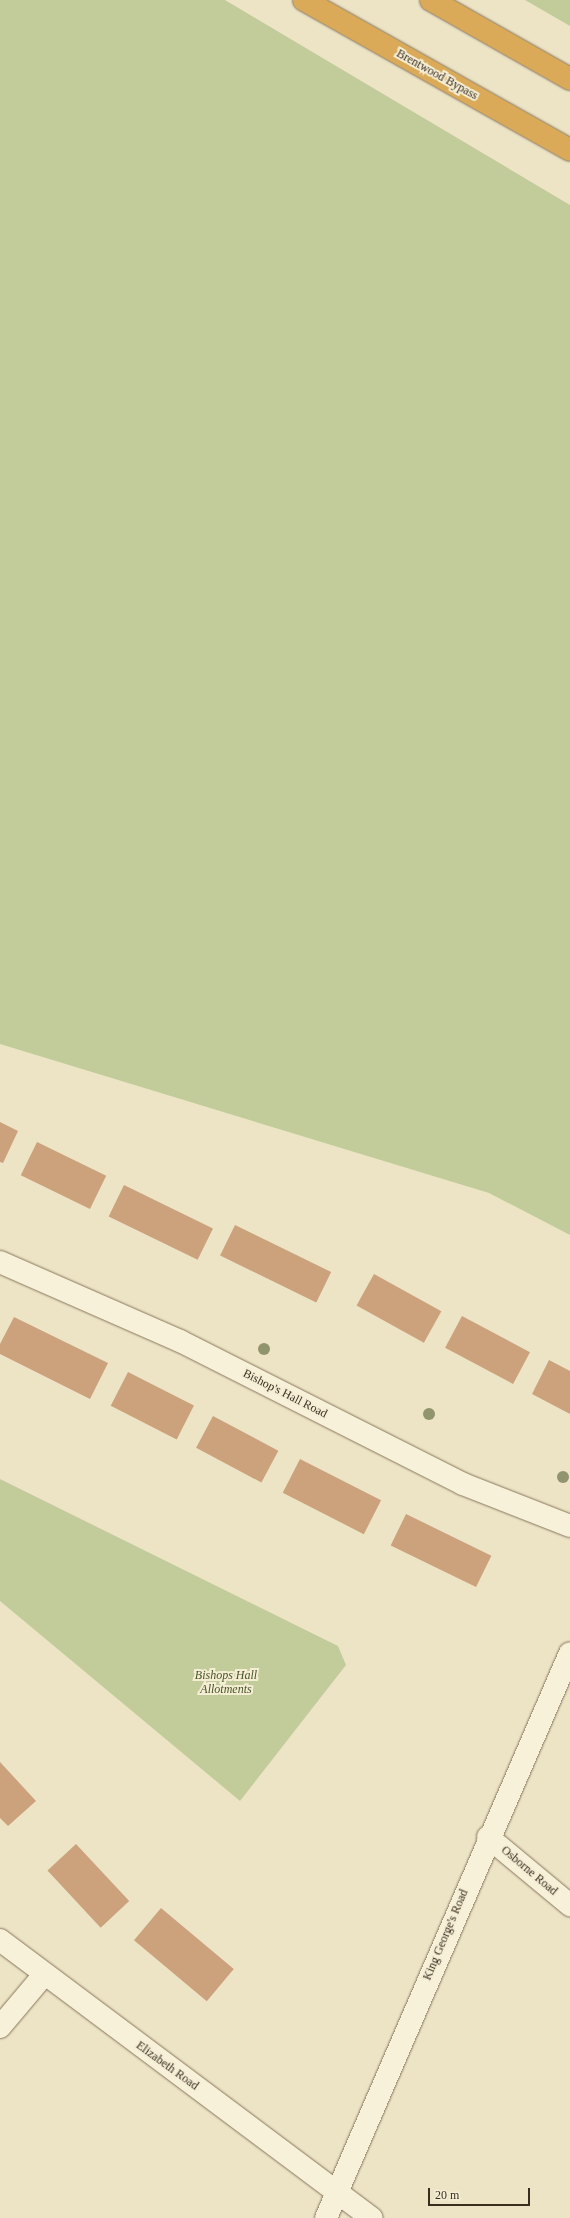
<!DOCTYPE html>
<style>
body{margin:0}
#map{position:relative;width:570px;height:2218px;overflow:hidden;background:#ede4c6;font-family:Georgia,serif}
div>[style]{position:absolute}
[style*='--x']{left:calc(var(--x)*1px);top:calc(var(--y)*1px);width:calc(var(--w)*1px);rotate:calc(var(--a)*1deg)}
.green>*{inset:0;background:#c2cc9a}
.building>*{inset:0;background:#cba27c;transform-origin:0 0}
.roads{filter:drop-shadow(0 0 1px #88765c) drop-shadow(0 0 1px #88765c)}
.minor>*{height:22px;margin:-11px;padding:0 11px;transform-origin:11px;border-radius:11px;background:#f8f1d9}
.highway>*{height:22px;margin:-11px;padding:0 11px;transform-origin:11px;border-radius:11px;background:#daaa59}
.trees>*{width:12px;height:12px;margin:-6px;border-radius:50%;background:#91956e}
span{translate:-50% -50%;white-space:nowrap;text-align:center;line-height:1.15;-webkit-text-stroke:4px #f5eed5;paint-order:stroke}
.street-label{font-size:12px;color:#392d1f}
.park-label{font-size:12px;color:#465526;font-style:italic}
.scale{position:absolute;left:428px;top:2188px;width:102px;height:18px;box-sizing:border-box;border:2px solid #392d1f;border-top:0;padding-left:5px;font-size:12px;line-height:14px;white-space:nowrap;color:#392d1f;-webkit-text-stroke:3px #f5eed5;paint-order:stroke}
</style>
<div id="map">
<div class="green">
<div style="clip-path:polygon(0 0,225px 0,570px 205px,570px 1235px,489px 1193px,0 1044px)"></div>
<div style="clip-path:polygon(525px 0,570px 0,570px 26px)"></div>
<div style="clip-path:polygon(0 1479px,338px 1646px,346px 1665px,240px 1801px,0 1601px)"></div>
</div>
<div class="building">
<div style="clip-path:polygon(0 1122px,18px 1131px,3px 1163px,0 1162px)"></div>
<div style="left:37px;top:1142px;width:77px;height:37px;rotate:26deg"></div>
<div style="left:124px;top:1185px;width:99px;height:35px;rotate:26deg"></div>
<div style="left:235px;top:1225px;width:107px;height:34px;rotate:26deg"></div>
<div style="left:374px;top:1274px;width:77px;height:36px;rotate:29deg"></div>
<div style="left:462px;top:1316px;width:77px;height:36px;rotate:28deg"></div>
<div style="clip-path:polygon(14px 1317px,108px 1363px,90px 1399px,0 1354px,0 1344px)"></div>
<div style="clip-path:polygon(549px 1360px,570px 1371px,570px 1414px,532px 1394px)"></div>
<div style="left:128px;top:1372px;width:74px;height:38px;rotate:27deg"></div>
<div style="left:213px;top:1416px;width:74px;height:36px;rotate:28deg"></div>
<div style="left:300px;top:1459px;width:91px;height:38px;rotate:27deg"></div>
<div style="left:406px;top:1514px;width:95px;height:35px;rotate:26deg"></div>
<div style="clip-path:polygon(0 1762px,36px 1801px,8px 1826px,0 1818px)"></div>
<div style="left:76px;top:1844px;width:78px;height:39px;rotate:47deg"></div>
<div style="left:161px;top:1908px;width:95px;height:42px;rotate:40deg"></div>
</div>
<div class="roads">
<div class="minor">
<div style="--x:0;--y:1262;--w:197;--a:23.7"></div>
<div style="--x:180;--y:1341;--w:317;--a:26.8"></div>
<div style="--x:463;--y:1484;--w:115;--a:21.4"></div>
<div style="--x:488;--y:1837;--w:107;--a:39.7"></div>
<div style="--x:0;--y:1940;--w:464;--a:36.8"></div>
<div style="--x:0;--y:2027;--w:67;--a:-49.9"></div>
<div style="--x:326;--y:2218;--w:615;--a:-66.64"></div>
</div>
<div class="highway">
<div style="--x:304;--y:0;--w:305;--a:29.4"></div>
<div style="--x:431;--y:0;--w:160;--a:29.6"></div>
</div>
</div>
<div class="trees">
<div style="left:264px;top:1349px"></div>
<div style="left:429px;top:1414px"></div>
<div style="left:563px;top:1477px"></div>
</div>
<div class="street-label">
<span style="left:437px;top:75px;rotate:29deg">Brentwood Bypass</span>
<span style="left:285px;top:1394px;rotate:27deg">Bishop's Hall Road</span>
<span style="left:529px;top:1871px;rotate:40deg">Osborne Road</span>
<span style="left:446px;top:1935px;rotate:-67deg">King George's Road</span>
<span style="left:167px;top:2066px;rotate:36deg">Elizabeth Road</span>
</div>
<div class="park-label">
<span style="left:226px;top:1683px">Bishops Hall<br>Allotments</span>
</div>
<div class="scale">20 m</div>
</div>
